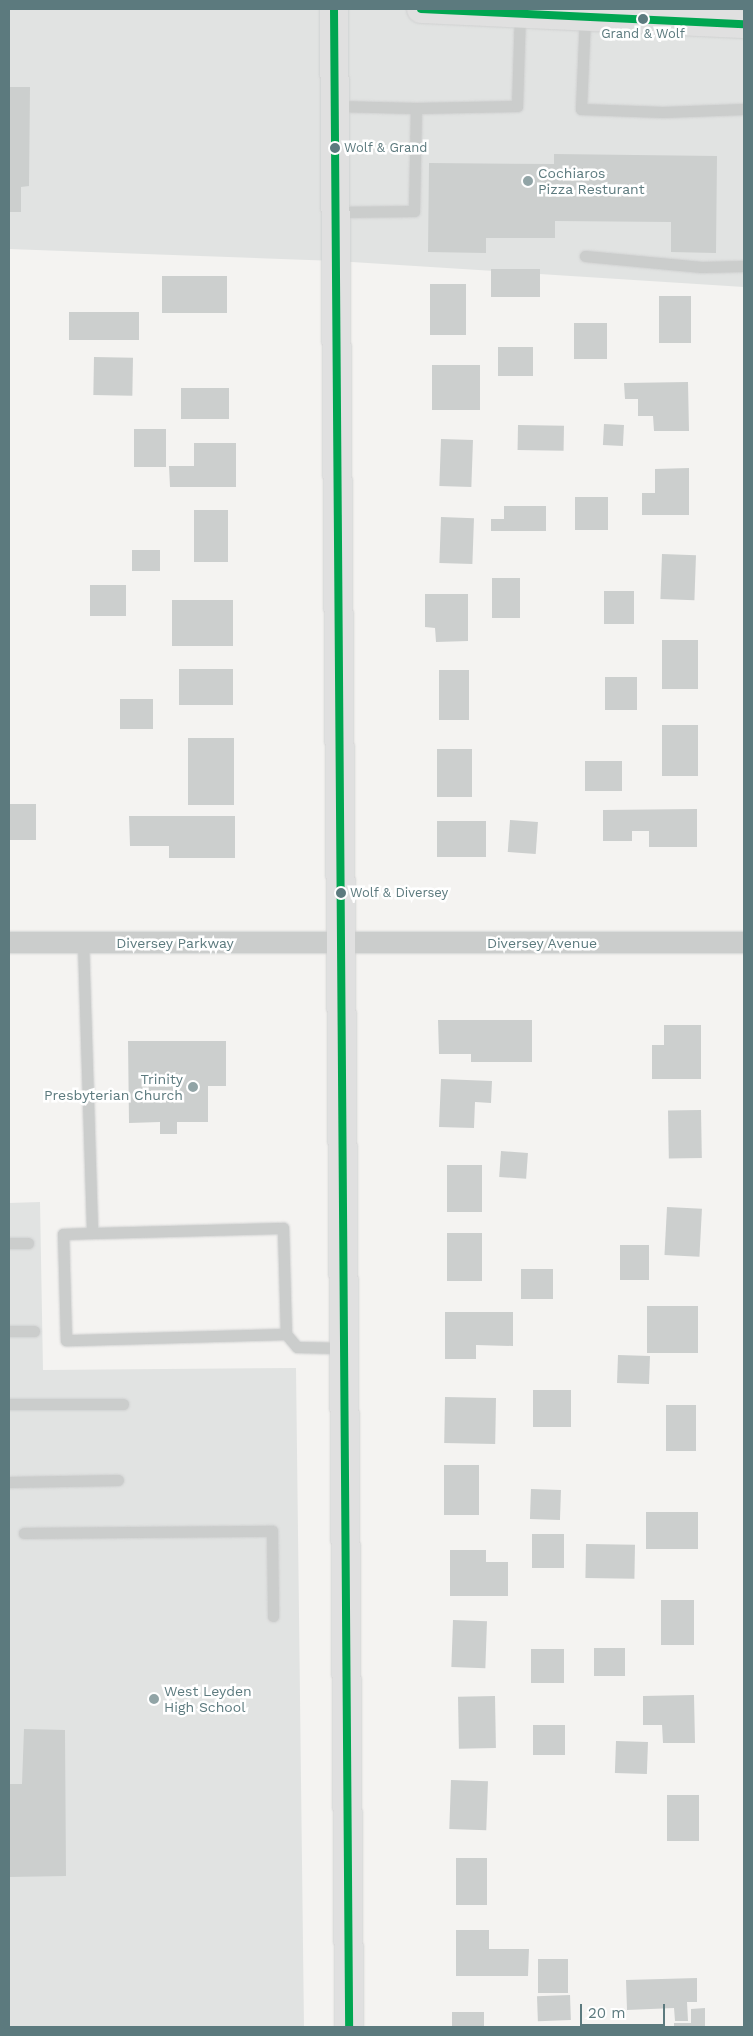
<!DOCTYPE html>
<style>
body{margin:0}
#map{position:relative;width:753px;height:2036px;overflow:hidden;background:#f4f3f1;font-family:"Work Sans",sans-serif}
div>[style]{position:absolute}
[style*='--x']{left:calc(var(--x)*1px);top:calc(var(--y)*1px);width:calc(var(--w)*1px);rotate:calc(var(--a)*1deg)}
.built>*{inset:0;background:#e1e3e2}
.building>*{inset:0;background:#cccfce;transform-origin:0 0}
.roads{filter:drop-shadow(0 0 1px #d0d1d1) drop-shadow(0 0 1px #d0d1d1)}
.lane>*{height:11px;margin:-5.5px;padding:0 5.5px;transform-origin:5.5px;border-radius:5.5px;background:#cbcdcc}
.street>*{height:21px;margin:-10.5px;padding:0 10.5px;transform-origin:10.5px;border-radius:10.5px;background:#cbcdcc}
.secondary>*{height:28px;margin:-14px;padding:0 14px;transform-origin:14px;border-radius:14px;background:#e0e0e0}
.bus-1>*{height:8px;margin:-4px;padding:0 4px;transform-origin:4px;border-radius:4px;background:#00a651}
.dots>*{width:14px;height:14px;translate:-50% -50%;box-sizing:border-box;border:2px solid #fff;border-radius:50%}
span{translate:-50% -50%;white-space:nowrap;text-align:center;line-height:1.15;-webkit-text-stroke:5px #fff;paint-order:stroke}
.bus-label{font-size:13px;color:#5c7a7e}
.left{translate:0 -50%;text-align:left}
.poi-label{font-size:14px;color:#5c7a7e}
.right{translate:-100% -50%;text-align:right}
.street-label{font-size:14px;color:#5c7a7e}
.frame{position:absolute;inset:0;border:10px solid #5c7a7e;pointer-events:none}
.scale{position:absolute;left:580px;top:2004px;width:85px;height:22px;box-sizing:border-box;border:2px solid #5c7a7e;border-top:0;padding-left:6px;font-size:15px;line-height:18px;white-space:nowrap;color:#5c7a7e;-webkit-text-stroke:4px #fff;paint-order:stroke}
</style>
<div id="map">
<div class="built">
<div style="clip-path:polygon(9px 9px,744px 9px,744px 287px,336px 261px,9px 249px)"></div>
<div style="clip-path:polygon(40px 1202px,43px 1370px,296px 1368px,304px 2027px,9px 2027px,9px 1203px)"></div>
</div>
<div class="building">
<div style="clip-path:polygon(9px 87px,30px 87px,29px 186px,21px 187px,21px 212px,9px 212px)"></div>
<div style="clip-path:polygon(554px 154px,717px 156px,716px 253px,671px 252px,671px 222px,555px 221px,555px 238px,486px 238px,486px 253px,428px 252px,429px 163px,554px 164px)"></div>
<div style="left:540px;top:269px;width:28px;height:49px;rotate:90deg"></div>
<div style="left:162px;top:276px;width:65px;height:37px"></div>
<div style="left:430px;top:284px;width:36px;height:51px"></div>
<div style="left:691px;top:296px;width:47px;height:32px;rotate:90deg"></div>
<div style="left:139px;top:312px;width:28px;height:70px;rotate:90deg"></div>
<div style="left:574px;top:323px;width:33px;height:36px"></div>
<div style="left:498px;top:347px;width:35px;height:29px"></div>
<div style="left:94px;top:357px;width:39px;height:38px;rotate:1deg"></div>
<div style="left:432px;top:365px;width:48px;height:45px"></div>
<div style="clip-path:polygon(688px 382px,689px 431px,654px 431px,653px 416px,638px 416px,638px 399px,625px 399px,624px 383px)"></div>
<div style="left:181px;top:388px;width:48px;height:31px"></div>
<div style="left:604px;top:424px;width:20px;height:21px;rotate:3deg"></div>
<div style="left:518px;top:425px;width:46px;height:25px;rotate:1deg"></div>
<div style="left:166px;top:429px;width:38px;height:32px;rotate:90deg"></div>
<div style="left:441px;top:439px;width:32px;height:47px;rotate:2deg"></div>
<div style="clip-path:polygon(194px 443px,236px 443px,236px 487px,170px 487px,169px 466px,194px 466px)"></div>
<div style="clip-path:polygon(689px 468px,689px 515px,642px 515px,642px 493px,655px 493px,655px 469px)"></div>
<div style="left:575px;top:497px;width:33px;height:33px"></div>
<div style="clip-path:polygon(504px 506px,546px 506px,546px 531px,491px 531px,491px 519px,504px 519px)"></div>
<div style="left:194px;top:510px;width:34px;height:52px"></div>
<div style="left:441px;top:517px;width:33px;height:46px;rotate:2deg"></div>
<div style="left:132px;top:550px;width:28px;height:21px"></div>
<div style="left:662px;top:554px;width:34px;height:45px;rotate:2deg"></div>
<div style="left:492px;top:578px;width:28px;height:40px"></div>
<div style="left:90px;top:585px;width:36px;height:31px"></div>
<div style="left:604px;top:591px;width:30px;height:33px"></div>
<div style="clip-path:polygon(425px 594px,468px 594px,468px 641px,436px 642px,435px 628px,425px 627px)"></div>
<div style="left:172px;top:600px;width:61px;height:46px"></div>
<div style="left:662px;top:640px;width:36px;height:49px"></div>
<div style="left:233px;top:669px;width:36px;height:54px;rotate:90deg"></div>
<div style="left:439px;top:670px;width:30px;height:50px"></div>
<div style="left:605px;top:677px;width:32px;height:33px"></div>
<div style="left:120px;top:699px;width:33px;height:30px"></div>
<div style="left:698px;top:725px;width:51px;height:36px;rotate:90deg"></div>
<div style="left:188px;top:738px;width:46px;height:67px"></div>
<div style="left:437px;top:749px;width:35px;height:48px"></div>
<div style="left:585px;top:761px;width:37px;height:30px"></div>
<div style="left:9px;top:804px;width:27px;height:36px"></div>
<div style="clip-path:polygon(697px 809px,697px 847px,649px 847px,649px 831px,632px 831px,632px 841px,603px 841px,603px 810px)"></div>
<div style="clip-path:polygon(129px 816px,235px 816px,235px 858px,169px 858px,169px 846px,130px 846px)"></div>
<div style="left:510px;top:820px;width:28px;height:32px;rotate:4deg"></div>
<div style="left:437px;top:821px;width:49px;height:36px"></div>
<div style="clip-path:polygon(438px 1020px,532px 1020px,532px 1062px,471px 1062px,471px 1054px,439px 1054px)"></div>
<div style="clip-path:polygon(664px 1025px,701px 1025px,701px 1079px,652px 1079px,652px 1045px,664px 1045px)"></div>
<div style="clip-path:polygon(128px 1041px,226px 1041px,226px 1086px,208px 1086px,208px 1122px,177px 1122px,177px 1134px,160px 1134px,160px 1122px,129px 1123px)"></div>
<div style="clip-path:polygon(441px 1079px,492px 1081px,491px 1103px,475px 1102px,474px 1128px,439px 1127px)"></div>
<div style="left:701px;top:1110px;width:48px;height:33px;rotate:89deg"></div>
<div style="left:501px;top:1151px;width:27px;height:26px;rotate:4deg"></div>
<div style="left:447px;top:1165px;width:35px;height:47px"></div>
<div style="left:667px;top:1207px;width:35px;height:48px;rotate:3deg"></div>
<div style="left:447px;top:1233px;width:35px;height:48px"></div>
<div style="left:649px;top:1245px;width:35px;height:29px;rotate:90deg"></div>
<div style="left:521px;top:1269px;width:32px;height:30px"></div>
<div style="left:698px;top:1306px;width:47px;height:51px;rotate:90deg"></div>
<div style="clip-path:polygon(445px 1312px,513px 1312px,513px 1346px,476px 1345px,476px 1359px,445px 1359px)"></div>
<div style="left:618px;top:1355px;width:32px;height:28px;rotate:2deg"></div>
<div style="left:533px;top:1390px;width:38px;height:37px"></div>
<div style="left:445px;top:1397px;width:51px;height:46px;rotate:1deg"></div>
<div style="left:666px;top:1405px;width:30px;height:46px"></div>
<div style="left:444px;top:1465px;width:35px;height:50px"></div>
<div style="left:531px;top:1489px;width:30px;height:30px;rotate:2deg"></div>
<div style="left:646px;top:1512px;width:52px;height:37px"></div>
<div style="left:532px;top:1534px;width:32px;height:34px"></div>
<div style="left:586px;top:1544px;width:49px;height:34px;rotate:1deg"></div>
<div style="clip-path:polygon(450px 1550px,486px 1550px,486px 1562px,508px 1562px,508px 1596px,450px 1596px)"></div>
<div style="left:661px;top:1600px;width:33px;height:45px"></div>
<div style="left:453px;top:1620px;width:34px;height:47px;rotate:2deg"></div>
<div style="left:594px;top:1648px;width:31px;height:28px"></div>
<div style="left:564px;top:1649px;width:34px;height:33px;rotate:90deg"></div>
<div style="clip-path:polygon(694px 1695px,695px 1743px,663px 1743px,662px 1725px,643px 1725px,643px 1696px)"></div>
<div style="left:495px;top:1696px;width:52px;height:37px;rotate:89deg"></div>
<div style="left:565px;top:1725px;width:30px;height:32px;rotate:90deg"></div>
<div style="clip-path:polygon(24px 1729px,65px 1730px,66px 1876px,9px 1877px,9px 1784px,22px 1784px)"></div>
<div style="left:616px;top:1741px;width:32px;height:32px;rotate:2deg"></div>
<div style="left:451px;top:1780px;width:37px;height:49px;rotate:2deg"></div>
<div style="left:667px;top:1795px;width:32px;height:46px"></div>
<div style="left:456px;top:1858px;width:31px;height:47px"></div>
<div style="clip-path:polygon(456px 1930px,489px 1930px,489px 1949px,529px 1949px,528px 1976px,456px 1976px)"></div>
<div style="left:538px;top:1959px;width:30px;height:34px"></div>
<div style="clip-path:polygon(697px 1978px,697px 2002px,687px 2002px,688px 2021px,675px 2021px,674px 2008px,627px 2010px,626px 1980px)"></div>
<div style="left:570px;top:1995px;width:25px;height:33px;rotate:88deg"></div>
<div style="clip-path:polygon(705px 2008px,705px 2027px,674px 2027px,674px 2023px,691px 2023px,691px 2009px)"></div>
<div style="left:452px;top:2012px;width:32px;height:15px"></div>
</div>
<div class="roads">
<div class="lane">
<div style="--x:585;--y:16;--w:93;--a:92.5"></div>
<div style="--x:581;--y:109;--w:82;--a:2.1"></div>
<div style="--x:663;--y:112;--w:81;--a:-2.1"></div>
<div style="--x:335;--y:106;--w:81;--a:1.4"></div>
<div style="--x:416;--y:108;--w:101;--a:-1.1"></div>
<div style="--x:517;--y:106;--w:93;--a:-88.2"></div>
<div style="--x:336;--y:212;--w:78;--a:-0.7"></div>
<div style="--x:414;--y:211;--w:103;--a:-88.9"></div>
<div style="--x:585;--y:256;--w:117;--a:5.4"></div>
<div style="--x:701;--y:267;--w:43;--a:-1.3"></div>
<div style="--x:83;--y:942;--w:291;--a:88.2"></div>
<div style="--x:92;--y:1233;--w:191;--a:-1.5"></div>
<div style="--x:283;--y:1228;--w:106;--a:88.4"></div>
<div style="--x:286;--y:1334;--w:220;--a:178.4"></div>
<div style="--x:66;--y:1340;--w:106;--a:-91.6"></div>
<div style="--x:63;--y:1234;--w:29;--a:-2"></div>
<div style="--x:9;--y:1243;--w:19;--a:0"></div>
<div style="--x:9;--y:1331;--w:25;--a:0"></div>
<div style="--x:286;--y:1334;--w:17;--a:50"></div>
<div style="--x:297;--y:1347;--w:47;--a:1.2"></div>
<div style="--x:9;--y:1404;--w:114;--a:0"></div>
<div style="--x:9;--y:1482;--w:109;--a:-1.1"></div>
<div style="--x:24;--y:1533;--w:248;--a:-0.5"></div>
<div style="--x:272;--y:1531;--w:85;--a:89.3"></div>
</div>
<div class="street">
<div style="--x:9;--y:942;--w:735;--a:0"></div>
</div>
<div class="secondary">
<div style="--x:334;--y:9;--w:2018;--a:89.57"></div>
<div style="--x:421;--y:9;--w:323;--a:2.7"></div>
</div>
</div>
<div class="bus-1">
<div style="--x:334;--y:9;--w:2018;--a:89.57"></div>
<div style="--x:421;--y:9;--w:323;--a:2.7"></div>
</div>
<div class="dots">
<div style="left:643px;top:19px;background:#5c7a7e"></div>
<div style="left:335px;top:148px;background:#5c7a7e"></div>
<div style="left:528px;top:181px;background:#91a4a6"></div>
<div style="left:341px;top:893px;background:#5c7a7e"></div>
<div style="left:193px;top:1087px;background:#91a4a6"></div>
<div style="left:154px;top:1699px;background:#91a4a6"></div>
</div>
<div class="bus-label">
<span style="left:643px;top:34px">Grand &amp; Wolf</span>
<span class="left" style="left:344px;top:148px">Wolf &amp; Grand</span>
<span class="left" style="left:350px;top:893px">Wolf &amp; Diversey</span>
</div>
<div class="poi-label">
<span class="left" style="left:538px;top:181px">Cochiaros<br>Pizza Resturant</span>
<span class="right" style="left:183px;top:1087px">Trinity<br>Presbyterian Church</span>
<span class="left" style="left:164px;top:1699px">West Leyden<br>High School</span>
</div>
<div class="street-label">
<span style="left:175px;top:943px">Diversey Parkway</span>
<span style="left:542px;top:943px">Diversey Avenue</span>
</div>
<div class="frame"></div>
<div class="scale">20 m</div>
</div>
